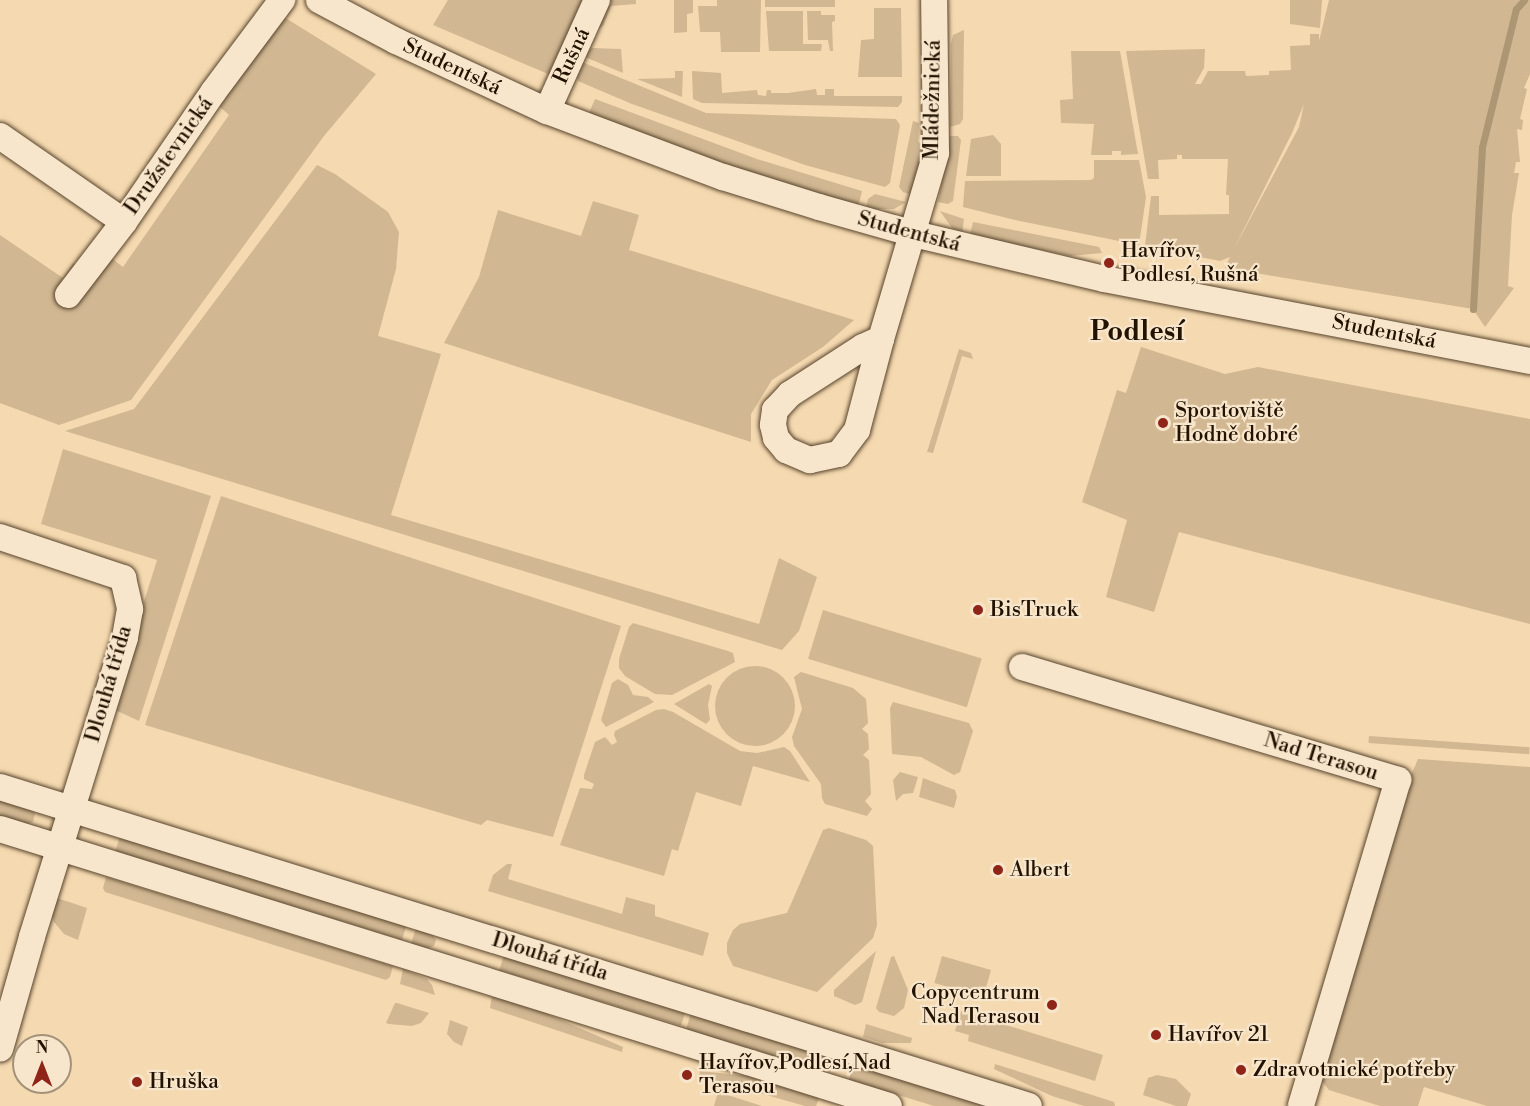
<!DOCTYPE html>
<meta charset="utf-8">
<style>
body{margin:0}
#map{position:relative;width:1530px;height:1106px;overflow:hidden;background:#f5d9b0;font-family:"Libre Bodoni",serif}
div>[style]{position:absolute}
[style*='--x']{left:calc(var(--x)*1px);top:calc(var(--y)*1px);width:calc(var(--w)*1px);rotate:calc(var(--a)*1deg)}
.green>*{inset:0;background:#d1b792;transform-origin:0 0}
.round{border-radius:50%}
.stream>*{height:7px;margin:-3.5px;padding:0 3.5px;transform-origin:3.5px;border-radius:3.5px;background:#ad9674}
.roads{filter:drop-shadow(0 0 2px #57442c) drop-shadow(0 0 2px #57442c)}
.minor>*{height:26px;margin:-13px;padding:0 13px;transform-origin:13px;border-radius:13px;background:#f8e6cc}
.dots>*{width:16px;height:16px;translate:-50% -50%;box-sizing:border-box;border:3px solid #f8e6cc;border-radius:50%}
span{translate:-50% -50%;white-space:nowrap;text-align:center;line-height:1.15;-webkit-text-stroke:4.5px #f8e6cc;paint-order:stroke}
.street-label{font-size:21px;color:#221300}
.poi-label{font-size:21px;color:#221300}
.left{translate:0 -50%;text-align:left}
.right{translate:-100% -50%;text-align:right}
.district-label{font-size:27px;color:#221300;font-weight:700}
.north{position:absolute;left:12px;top:1034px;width:60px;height:60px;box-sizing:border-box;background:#f8e6cc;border:2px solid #a2927a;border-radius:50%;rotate:0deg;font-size:16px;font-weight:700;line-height:24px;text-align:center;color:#221300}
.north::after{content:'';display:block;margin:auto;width:21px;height:27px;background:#8f2418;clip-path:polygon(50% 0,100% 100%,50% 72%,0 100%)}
</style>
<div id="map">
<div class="green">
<div style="clip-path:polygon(448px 0,588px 0,560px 79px,433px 25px)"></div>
<div style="clip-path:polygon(607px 0,636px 0,636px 4px,611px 6px,603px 26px,599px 28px,597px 25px)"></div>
<div style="clip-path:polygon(674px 0,693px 0,693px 13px,687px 14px,687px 32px,674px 33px)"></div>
<div style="clip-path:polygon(717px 0,761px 0,760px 52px,721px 52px,720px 32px,700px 32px,698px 6px,717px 6px)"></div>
<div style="left:765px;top:0;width:70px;height:7px"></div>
<div style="clip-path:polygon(1290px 0,1322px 0,1320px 28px,1290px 24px)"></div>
<div style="clip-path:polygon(evenodd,1329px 0,1530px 0,1530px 74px,1524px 88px,1527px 89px,1520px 119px,1523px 120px,1522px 130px,1517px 129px,1520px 162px,1516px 162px,1514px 173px,1519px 173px,1512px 215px,1508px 286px,1514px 288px,1485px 327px,1473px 309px,1225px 268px,1230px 257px,1220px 261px,1145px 246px,1151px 196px,1159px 196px,1159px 215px,1229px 214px,1229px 195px,1226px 195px,1228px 159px,1182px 159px,1182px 155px,1177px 155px,1177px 159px,1158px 160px,1159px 179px,1148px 179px,1126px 51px,1205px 49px,1204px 68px,1195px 84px,1201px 84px,1208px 71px,1245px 71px,1246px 76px,1269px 75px,1269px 71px,1291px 70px,1290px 46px,1310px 45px,1310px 34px,1319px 34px,1319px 41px,1329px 0,1304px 104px,1299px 127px,1233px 251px,1292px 133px,1304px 104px)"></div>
<div style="clip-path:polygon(874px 8px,901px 8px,902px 77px,858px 77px,861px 40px,874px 39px)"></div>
<div style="clip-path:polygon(766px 11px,803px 11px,803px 44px,822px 44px,821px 51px,769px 51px)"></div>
<div style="clip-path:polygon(807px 11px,821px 11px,821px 15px,835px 15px,835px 21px,832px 22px,833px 51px,830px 51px,828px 40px,808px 40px)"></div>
<div style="clip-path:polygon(279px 14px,376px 74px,324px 136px,131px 400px,59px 425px,0 403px,0 235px,63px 278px,73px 263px,93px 276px,110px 257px,123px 267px,229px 115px,220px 107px,219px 103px)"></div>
<div style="clip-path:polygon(964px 30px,963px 119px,960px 124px,950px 127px,951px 44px,953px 35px)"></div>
<div style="clip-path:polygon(592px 48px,621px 49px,623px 73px,585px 57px,588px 50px)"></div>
<div style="clip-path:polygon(1071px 51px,1120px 51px,1138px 154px,1121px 155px,1121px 151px,1112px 151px,1112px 155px,1091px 155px,1094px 124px,1061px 123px,1060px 100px,1073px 99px)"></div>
<div style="clip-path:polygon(582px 62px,706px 113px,896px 119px,900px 125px,890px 183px,885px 187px,805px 165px,632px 104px,578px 81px,576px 76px)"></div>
<div style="clip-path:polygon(675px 71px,683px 71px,682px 97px,637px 79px,675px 78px)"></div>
<div style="clip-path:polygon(692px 71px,721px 73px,722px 93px,757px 90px,758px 95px,766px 96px,767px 90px,771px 90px,771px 93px,788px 93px,816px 89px,817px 95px,825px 95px,825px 89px,834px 89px,834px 96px,902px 96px,902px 102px,898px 107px,702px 103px,693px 99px)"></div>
<div style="clip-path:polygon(595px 99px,757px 159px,862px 191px,858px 207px,692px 155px,589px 113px)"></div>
<div style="clip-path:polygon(913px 121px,919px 123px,918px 142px,925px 143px,912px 195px,903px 192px,899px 187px)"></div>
<div style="clip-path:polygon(993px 135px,1001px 144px,1001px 176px,966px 176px,971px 139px)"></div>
<div style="clip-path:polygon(950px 136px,958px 136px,961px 140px,953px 201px,948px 204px,938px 202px)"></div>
<div style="clip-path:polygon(1094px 160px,1139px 160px,1146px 197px,1139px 245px,1015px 220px,963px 207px,965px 181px,1091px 180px,1094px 178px)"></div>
<div style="clip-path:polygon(317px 165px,335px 174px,388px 212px,399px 232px,396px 269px,378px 336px,441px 354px,391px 515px,759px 624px,779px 558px,817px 577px,799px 631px,782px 650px,65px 431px,134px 409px)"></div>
<div style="clip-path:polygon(875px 194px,906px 202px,894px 209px,866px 209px,868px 199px)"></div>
<div style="clip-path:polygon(593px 201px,639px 215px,629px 250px,854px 320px,823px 347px,772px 380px,751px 414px,751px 442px,444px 343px,479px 277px,498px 210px,581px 236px)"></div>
<div style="clip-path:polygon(940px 211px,964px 219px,962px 233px,952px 228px)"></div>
<div style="clip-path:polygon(973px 222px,1099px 247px,1102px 253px,1070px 256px,970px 235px)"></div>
<div style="clip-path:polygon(1141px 347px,1225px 374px,1258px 367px,1530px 419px,1530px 624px,1179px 532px,1154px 612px,1106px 597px,1127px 520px,1082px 502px,1117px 390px,1126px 393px)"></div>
<div style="clip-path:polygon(959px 349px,971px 353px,973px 359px,962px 356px,933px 453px,927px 452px)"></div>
<div style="clip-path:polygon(63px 449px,211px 496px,139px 721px,111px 708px,157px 560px,41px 524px)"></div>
<div style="clip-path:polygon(221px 496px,621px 626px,553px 837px,487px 820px,481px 825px,145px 725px)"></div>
<div style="left:823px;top:610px;width:166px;height:51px;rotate:17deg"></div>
<div style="clip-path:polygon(633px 623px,728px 651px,733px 653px,735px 662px,672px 695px,655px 694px,625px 676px,619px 668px,619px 659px,629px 627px)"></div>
<div class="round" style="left:715px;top:666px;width:80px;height:80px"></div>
<div style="clip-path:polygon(801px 672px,853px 688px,866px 699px,868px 723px,862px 729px,868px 734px,869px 749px,863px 755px,869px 760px,871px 794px,865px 801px,872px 809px,867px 816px,825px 804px,822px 798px,821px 784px,794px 746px,792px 737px,802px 709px,794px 677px)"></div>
<div style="clip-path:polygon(618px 679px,628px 685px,633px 695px,648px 697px,654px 702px,606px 727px,601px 720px,612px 683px)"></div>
<div style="clip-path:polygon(709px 684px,712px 686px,708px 705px,710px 720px,706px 724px,674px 704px)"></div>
<div style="clip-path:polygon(893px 702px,969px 723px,973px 731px,960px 772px,954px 775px,921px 757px,892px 754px,890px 708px)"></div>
<div style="clip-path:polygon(664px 709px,673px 712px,740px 751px,757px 753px,784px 747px,790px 751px,810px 782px,753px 766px,741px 806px,696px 792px,678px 851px,672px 849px,664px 876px,560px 845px,580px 788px,592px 789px,594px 784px,584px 779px,584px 775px,595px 742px,605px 737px,612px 745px,617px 742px,614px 735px,615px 731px,656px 710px)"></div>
<div style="left:1369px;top:736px;width:161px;height:7px;rotate:4deg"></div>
<div style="clip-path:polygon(1418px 759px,1530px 767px,1530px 1106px,1487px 1106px,1424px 1087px,1418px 1106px,1380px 1106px,1329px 1090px,1321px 1080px,1403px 794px)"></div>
<div style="clip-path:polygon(900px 772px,918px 777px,913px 793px,903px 794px,896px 801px,893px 780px)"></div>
<div style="clip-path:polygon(923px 778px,955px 790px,957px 797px,954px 808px,919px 797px)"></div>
<div style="clip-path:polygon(0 799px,31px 809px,35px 814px,33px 822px,24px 825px,0 817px)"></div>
<div style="clip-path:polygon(829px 828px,866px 840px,873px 846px,877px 925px,873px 938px,817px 992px,733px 966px,727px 953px,727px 943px,733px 930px,740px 924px,787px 913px,823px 830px)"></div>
<div style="left:120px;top:836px;width:300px;height:17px;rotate:17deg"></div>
<div style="clip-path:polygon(507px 864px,512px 864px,508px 879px,622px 914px,626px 897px,655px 905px,655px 916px,709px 933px,703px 956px,488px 891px,493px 875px)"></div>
<div style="clip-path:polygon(106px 877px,393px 966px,390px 977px,386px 980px,105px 892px,103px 888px)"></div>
<div style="clip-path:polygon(54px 897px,87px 908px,78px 940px,64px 934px,54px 922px,51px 912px)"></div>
<div style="clip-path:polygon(416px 928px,432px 934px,436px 940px,434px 946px,427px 949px,411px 944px)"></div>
<div style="clip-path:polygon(876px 951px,862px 1002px,855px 1005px,834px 996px,834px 990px)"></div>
<div style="left:504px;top:955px;width:190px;height:16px;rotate:17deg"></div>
<div style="clip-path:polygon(894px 956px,908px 990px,904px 1008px,894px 1016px,879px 1012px,876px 1008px,891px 957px)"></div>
<div style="left:942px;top:956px;width:51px;height:28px;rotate:16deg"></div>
<div style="clip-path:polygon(403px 969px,427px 979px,432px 985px,435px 995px,400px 984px)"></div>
<div style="clip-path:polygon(492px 996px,545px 1013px,623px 1047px,622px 1052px,490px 1008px)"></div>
<div style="clip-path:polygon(395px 1003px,397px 1003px,429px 1013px,421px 1023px,412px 1026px,389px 1024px,386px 1023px)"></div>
<div style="clip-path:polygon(961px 1011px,1103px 1055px,1095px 1081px,968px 1041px,969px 1035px,955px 1031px)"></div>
<div style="left:691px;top:1013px;width:147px;height:17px;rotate:17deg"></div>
<div style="clip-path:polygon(450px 1020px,468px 1027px,462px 1046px,454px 1042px,447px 1034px)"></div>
<div style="clip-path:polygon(866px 1024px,912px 1038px,911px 1043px,882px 1043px,863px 1037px)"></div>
<div style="clip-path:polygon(854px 1063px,992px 1106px,934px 1106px,849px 1080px)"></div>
<div style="clip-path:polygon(995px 1064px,1114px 1102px,1115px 1106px,1084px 1106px,1052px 1096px,994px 1069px)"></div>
<div style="clip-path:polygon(700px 1071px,748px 1076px,819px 1098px,816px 1106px,805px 1106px,699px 1076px)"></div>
<div style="clip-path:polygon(1157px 1075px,1176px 1079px,1191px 1094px,1187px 1106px,1176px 1106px,1143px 1095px,1148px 1078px)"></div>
<div style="clip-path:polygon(718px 1092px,762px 1106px,714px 1106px)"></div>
</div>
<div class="stream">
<div style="--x:1473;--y:309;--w:162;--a:-86.8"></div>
<div style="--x:1482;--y:147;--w:142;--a:-76.2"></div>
<div style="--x:1516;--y:9;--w:12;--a:-48"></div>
</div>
<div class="roads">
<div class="minor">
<div style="--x:319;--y:0;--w:87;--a:28"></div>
<div style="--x:396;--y:41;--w:166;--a:24.9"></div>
<div style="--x:547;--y:111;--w:188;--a:20.6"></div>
<div style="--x:723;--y:177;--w:101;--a:17.4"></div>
<div style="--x:819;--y:207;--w:99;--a:15.9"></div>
<div style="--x:914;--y:234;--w:195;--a:13.3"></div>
<div style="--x:1104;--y:279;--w:434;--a:10.9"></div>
<div style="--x:547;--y:111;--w:122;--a:-65.8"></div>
<div style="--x:0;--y:136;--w:151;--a:34.7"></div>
<div style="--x:68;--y:295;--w:92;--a:-52.5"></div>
<div style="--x:124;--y:222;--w:159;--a:-55.5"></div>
<div style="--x:214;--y:91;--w:114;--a:-53.2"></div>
<div style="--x:881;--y:339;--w:20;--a:156"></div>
<div style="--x:863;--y:347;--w:87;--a:147.2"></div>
<div style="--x:790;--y:394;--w:22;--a:133"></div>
<div style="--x:775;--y:410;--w:15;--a:98"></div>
<div style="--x:773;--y:425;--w:13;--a:77"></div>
<div style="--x:776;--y:438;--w:16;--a:50"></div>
<div style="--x:786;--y:450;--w:26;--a:23"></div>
<div style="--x:810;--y:460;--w:30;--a:-12"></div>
<div style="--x:839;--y:454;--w:30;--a:-53"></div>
<div style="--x:857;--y:430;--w:94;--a:-75.2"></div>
<div style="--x:881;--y:339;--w:194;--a:-73.5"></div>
<div style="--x:936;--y:153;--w:153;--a:-90.7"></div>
<div style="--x:0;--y:537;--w:130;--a:18.4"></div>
<div style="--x:123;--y:578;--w:32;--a:77"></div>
<div style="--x:130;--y:609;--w:29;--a:100"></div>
<div style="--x:125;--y:638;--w:313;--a:107.3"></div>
<div style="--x:32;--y:937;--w:116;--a:105.9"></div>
<div style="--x:1022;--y:667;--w:393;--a:16.7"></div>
<div style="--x:1398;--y:780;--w:340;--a:106.6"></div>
<div style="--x:0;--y:787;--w:1077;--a:17.22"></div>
<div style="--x:0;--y:829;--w:931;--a:17.31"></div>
</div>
</div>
<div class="dots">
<div style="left:1109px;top:263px;background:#8f2418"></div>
<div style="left:1163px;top:423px;background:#8f2418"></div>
<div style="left:978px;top:610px;background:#8f2418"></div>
<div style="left:998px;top:870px;background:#8f2418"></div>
<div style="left:1052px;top:1005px;background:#8f2418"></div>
<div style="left:1156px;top:1035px;background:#8f2418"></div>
<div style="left:1241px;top:1070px;background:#8f2418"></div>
<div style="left:687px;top:1075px;background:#8f2418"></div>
<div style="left:137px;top:1082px;background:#8f2418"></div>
</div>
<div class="street-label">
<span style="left:572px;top:56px;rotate:-65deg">Rušná</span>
<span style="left:452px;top:67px;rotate:25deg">Studentská</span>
<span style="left:933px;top:100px;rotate:-89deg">Mládežnická</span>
<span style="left:169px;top:156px;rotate:-55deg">Družstevnická</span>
<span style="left:909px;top:232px;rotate:15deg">Studentská</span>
<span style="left:1384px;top:332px;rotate:11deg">Studentská</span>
<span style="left:109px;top:684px;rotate:-74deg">Dlouhá třída</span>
<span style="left:1321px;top:757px;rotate:17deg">Nad Terasou</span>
<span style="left:550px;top:957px;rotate:17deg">Dlouhá třída</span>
</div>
<div class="poi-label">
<span class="left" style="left:1121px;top:263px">Havířov,<br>Podlesí, Rušná</span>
<span class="left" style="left:1175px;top:423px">Sportoviště<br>Hodně dobré</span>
<span class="left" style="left:990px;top:610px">BisTruck</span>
<span class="left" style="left:1010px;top:870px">Albert</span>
<span class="right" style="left:1040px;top:1005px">Copycentrum<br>Nad Terasou</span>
<span class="left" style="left:1168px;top:1035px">Havířov 21</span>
<span class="left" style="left:699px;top:1075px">Havířov,Podlesí,Nad<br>Terasou</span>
<span class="left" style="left:1253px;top:1070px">Zdravotnické potřeby</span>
<span class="left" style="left:149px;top:1082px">Hruška</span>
</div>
<div class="district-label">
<span style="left:1137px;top:333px">Podlesí</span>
</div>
<div class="north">N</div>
</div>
